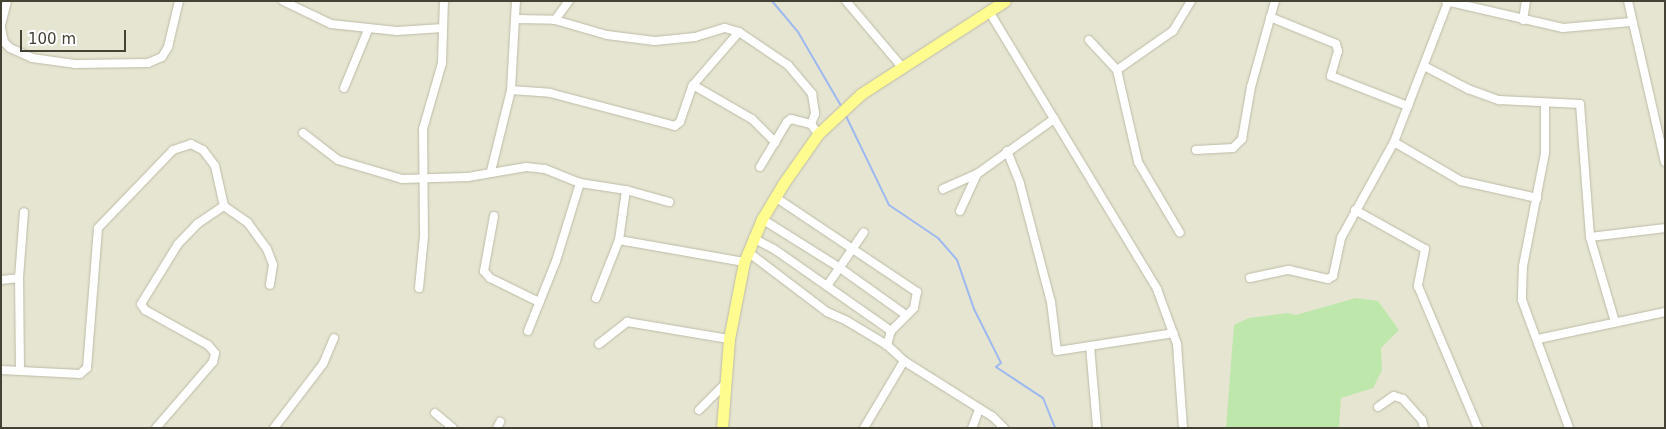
<!DOCTYPE html>
<style>
body{margin:0}
#map{position:relative;width:1666px;height:429px;overflow:hidden;background:#f2f1e3;font-family:"DejaVu Sans",sans-serif}
div>[style]{position:absolute}
[style*='--x']{left:calc(var(--x)*1px);top:calc(var(--y)*1px);width:calc(var(--w)*1px);rotate:calc(var(--a)*1deg)}
.residential>*{inset:0;background:#e6e5d1;transform-origin:0 0}
.green>*{inset:0;background:#bde7ab}
.stream>*{height:2px;margin:-1px;padding:0 1px;transform-origin:1px;border-radius:1px;background:#9eb9f0}
.roads{filter:drop-shadow(0 0 1px #bdbba6) drop-shadow(0 0 1px #bdbba6)}
.street>*{height:8px;margin:-4px;padding:0 4px;transform-origin:4px;border-radius:4px;background:#fff}
.primary>*{height:11px;margin:-5.5px;padding:0 5.5px;transform-origin:5.5px;border-radius:5.5px;background:#fffc8f}
span{translate:-50% -50%;white-space:nowrap;text-align:center;line-height:1.15;-webkit-text-stroke:5px #fff;paint-order:stroke}
.frame{position:absolute;inset:0;border:2px solid #444234;pointer-events:none}
.scale{position:absolute;left:20px;top:30px;width:106px;height:22px;box-sizing:border-box;border:2px solid #444234;border-top:0;padding-left:6px;font-size:15px;line-height:18px;white-space:nowrap;color:#444234;-webkit-text-stroke:4px #fff;paint-order:stroke}
</style>
<div id="map">
<div class="residential">
<div style="left:1px;top:1px;width:1664px;height:427px"></div>
</div>
<div class="green">
<div style="clip-path:polygon(1356px 298px,1378px 301px,1399px 330px,1381px 348px,1382px 370px,1373px 388px,1341px 398px,1339px 428px,1226px 428px,1234px 325px,1249px 318px,1288px 313px,1296px 315px)"></div>
</div>
<div class="stream">
<div style="--x:772;--y:1;--w:40;--a:50"></div>
<div style="--x:798;--y:32;--w:86;--a:59.8"></div>
<div style="--x:845;--y:114;--w:101;--a:64.2"></div>
<div style="--x:889;--y:205;--w:59;--a:34"></div>
<div style="--x:938;--y:238;--w:29;--a:49"></div>
<div style="--x:957;--y:260;--w:52;--a:70.9"></div>
<div style="--x:974;--y:309;--w:60;--a:63.4"></div>
<div style="--x:1001;--y:363;--w:6;--a:141"></div>
<div style="--x:996;--y:367;--w:56;--a:33.4"></div>
<div style="--x:1043;--y:398;--w:32;--a:68"></div>
</div>
<div class="roads">
<div class="street">
<div style="--x:283;--y:1;--w:53;--a:25.6"></div>
<div style="--x:331;--y:24;--w:66;--a:6.1"></div>
<div style="--x:397;--y:31;--w:46;--a:-3.7"></div>
<div style="--x:846;--y:1;--w:87;--a:49.7"></div>
<div style="--x:1446;--y:1;--w:120;--a:13"></div>
<div style="--x:1563;--y:28;--w:68;--a:-5"></div>
<div style="--x:1628;--y:1;--w:165;--a:77.1"></div>
<div style="--x:990;--y:13;--w:323;--a:58.8"></div>
<div style="--x:1157;--y:289;--w:59;--a:70"></div>
<div style="--x:1177;--y:344;--w:84;--a:85.9"></div>
<div style="--x:1270;--y:17;--w:71;--a:22.2"></div>
<div style="--x:1336;--y:44;--w:7;--a:74"></div>
<div style="--x:1338;--y:51;--w:26;--a:106"></div>
<div style="--x:1331;--y:76;--w:83;--a:21.3"></div>
<div style="--x:516;--y:19;--w:39;--a:1"></div>
<div style="--x:555;--y:20;--w:54;--a:16.1"></div>
<div style="--x:607;--y:35;--w:48;--a:7.1"></div>
<div style="--x:655;--y:41;--w:40;--a:-5.7"></div>
<div style="--x:695;--y:37;--w:31;--a:-17"></div>
<div style="--x:725;--y:28;--w:15;--a:16"></div>
<div style="--x:739;--y:32;--w:59;--a:34"></div>
<div style="--x:788;--y:65;--w:38;--a:50"></div>
<div style="--x:812;--y:94;--w:20;--a:81"></div>
<div style="--x:815;--y:114;--w:11;--a:112"></div>
<div style="--x:811;--y:124;--w:12;--a:55"></div>
<div style="--x:555;--y:20;--w:24;--a:-54"></div>
<div style="--x:1523;--y:20;--w:19;--a:-81"></div>
<div style="--x:1;--y:25;--w:25;--a:-76"></div>
<div style="--x:1;--y:28;--w:14;--a:78"></div>
<div style="--x:4;--y:42;--w:8;--a:45"></div>
<div style="--x:10;--y:48;--w:24;--a:24"></div>
<div style="--x:32;--y:58;--w:43;--a:7.9"></div>
<div style="--x:75;--y:64;--w:73;--a:-0.8"></div>
<div style="--x:148;--y:63;--w:15;--a:-23"></div>
<div style="--x:162;--y:57;--w:12;--a:-59"></div>
<div style="--x:168;--y:47;--w:47;--a:-76.6"></div>
<div style="--x:1089;--y:40;--w:41;--a:47"></div>
<div style="--x:1117;--y:70;--w:94;--a:77.1"></div>
<div style="--x:1138;--y:162;--w:82;--a:59.4"></div>
<div style="--x:1424;--y:66;--w:50;--a:27.6"></div>
<div style="--x:1468;--y:89;--w:33;--a:20"></div>
<div style="--x:1499;--y:100;--w:81;--a:2.8"></div>
<div style="--x:1580;--y:104;--w:133;--a:85.7"></div>
<div style="--x:1590;--y:237;--w:89;--a:73.6"></div>
<div style="--x:1117;--y:70;--w:68;--a:-34.9"></div>
<div style="--x:1173;--y:31;--w:35;--a:-59"></div>
<div style="--x:693;--y:85;--w:68;--a:30"></div>
<div style="--x:752;--y:119;--w:33;--a:45"></div>
<div style="--x:344;--y:88;--w:63;--a:-67.5"></div>
<div style="--x:511;--y:90;--w:39;--a:4"></div>
<div style="--x:550;--y:93;--w:129;--a:14.8"></div>
<div style="--x:675;--y:126;--w:6;--a:-39"></div>
<div style="--x:680;--y:122;--w:39;--a:-71"></div>
<div style="--x:693;--y:85;--w:70;--a:-49"></div>
<div style="--x:1545;--y:105;--w:48;--a:90"></div>
<div style="--x:1545;--y:153;--w:115;--a:101"></div>
<div style="--x:1523;--y:266;--w:34;--a:92"></div>
<div style="--x:1522;--y:300;--w:136;--a:69.8"></div>
<div style="--x:303;--y:133;--w:44;--a:37.6"></div>
<div style="--x:338;--y:160;--w:67;--a:16.5"></div>
<div style="--x:402;--y:179;--w:66;--a:-1.7"></div>
<div style="--x:468;--y:177;--w:59;--a:-9.8"></div>
<div style="--x:526;--y:167;--w:19;--a:6"></div>
<div style="--x:545;--y:169;--w:38;--a:22"></div>
<div style="--x:580;--y:183;--w:47;--a:8.7"></div>
<div style="--x:626;--y:190;--w:45;--a:15.6"></div>
<div style="--x:1394;--y:142;--w:78;--a:30.2"></div>
<div style="--x:1461;--y:181;--w:78;--a:12.6"></div>
<div style="--x:1196;--y:150;--w:37;--a:-3"></div>
<div style="--x:1233;--y:148;--w:13;--a:-45"></div>
<div style="--x:1242;--y:139;--w:53;--a:-80.2"></div>
<div style="--x:1251;--y:87;--w:89;--a:-74.4"></div>
<div style="--x:1007;--y:151;--w:35;--a:68"></div>
<div style="--x:1020;--y:184;--w:122;--a:75.3"></div>
<div style="--x:1051;--y:302;--w:49;--a:83"></div>
<div style="--x:1057;--y:351;--w:118;--a:-8.7"></div>
<div style="--x:760;--y:167;--w:52;--a:-59"></div>
<div style="--x:787;--y:122;--w:5;--a:-37"></div>
<div style="--x:791;--y:119;--w:21;--a:14"></div>
<div style="--x:491;--y:171;--w:83;--a:-76.1"></div>
<div style="--x:511;--y:90;--w:89;--a:-86.8"></div>
<div style="--x:943;--y:189;--w:37;--a:-24"></div>
<div style="--x:977;--y:174;--w:95;--a:-35.5"></div>
<div style="--x:775;--y:197;--w:171;--a:33.8"></div>
<div style="--x:917;--y:292;--w:16;--a:101"></div>
<div style="--x:914;--y:308;--w:33;--a:135"></div>
<div style="--x:891;--y:331;--w:15;--a:106"></div>
<div style="--x:224;--y:206;--w:29;--a:35"></div>
<div style="--x:248;--y:223;--w:32;--a:54"></div>
<div style="--x:267;--y:249;--w:17;--a:69"></div>
<div style="--x:273;--y:265;--w:20;--a:99"></div>
<div style="--x:1355;--y:210;--w:80;--a:29.1"></div>
<div style="--x:1425;--y:249;--w:38;--a:101"></div>
<div style="--x:1418;--y:286;--w:154;--a:67.1"></div>
<div style="--x:960;--y:211;--w:41;--a:-65.3"></div>
<div style="--x:494;--y:216;--w:56;--a:100.3"></div>
<div style="--x:484;--y:271;--w:9;--a:49"></div>
<div style="--x:490;--y:278;--w:55;--a:26.1"></div>
<div style="--x:762;--y:219;--w:92;--a:32.1"></div>
<div style="--x:840;--y:268;--w:81;--a:35.5"></div>
<div style="--x:1590;--y:237;--w:76;--a:-6.8"></div>
<div style="--x:753;--y:238;--w:24;--a:28"></div>
<div style="--x:774;--y:249;--w:143;--a:35"></div>
<div style="--x:619;--y:240;--w:50;--a:-82"></div>
<div style="--x:748;--y:252;--w:99;--a:37.2"></div>
<div style="--x:827;--y:312;--w:22;--a:24"></div>
<div style="--x:847;--y:321;--w:47;--a:31"></div>
<div style="--x:887;--y:345;--w:23;--a:43"></div>
<div style="--x:904;--y:361;--w:105;--a:32.2"></div>
<div style="--x:993;--y:417;--w:16;--a:45"></div>
<div style="--x:1250;--y:278;--w:40;--a:-12"></div>
<div style="--x:1289;--y:270;--w:40;--a:13"></div>
<div style="--x:1328;--y:279;--w:6;--a:-31"></div>
<div style="--x:1333;--y:276;--w:39;--a:-78"></div>
<div style="--x:1341;--y:238;--w:110;--a:-61.1"></div>
<div style="--x:1394;--y:142;--w:150;--a:-68.9"></div>
<div style="--x:1;--y:280;--w:18;--a:-6"></div>
<div style="--x:827;--y:286;--w:65;--a:-55.6"></div>
<div style="--x:419;--y:288;--w:52;--a:-84.5"></div>
<div style="--x:424;--y:236;--w:107;--a:-90.5"></div>
<div style="--x:423;--y:129;--w:69;--a:-73.9"></div>
<div style="--x:442;--y:63;--w:62;--a:-88.2"></div>
<div style="--x:596;--y:298;--w:62;--a:-68.4"></div>
<div style="--x:619;--y:240;--w:127;--a:10"></div>
<div style="--x:528;--y:331;--w:75;--a:-68.2"></div>
<div style="--x:556;--y:261;--w:82;--a:-72.9"></div>
<div style="--x:1538;--y:339;--w:130;--a:-12"></div>
<div style="--x:599;--y:344;--w:36;--a:-38"></div>
<div style="--x:627;--y:322;--w:103;--a:9.5"></div>
<div style="--x:1090;--y:346;--w:82;--a:85.1"></div>
<div style="--x:1;--y:370;--w:79;--a:2.9"></div>
<div style="--x:80;--y:374;--w:9;--a:-41"></div>
<div style="--x:87;--y:368;--w:140;--a:-85.5"></div>
<div style="--x:98;--y:228;--w:108;--a:-46.1"></div>
<div style="--x:173;--y:150;--w:19;--a:-18"></div>
<div style="--x:191;--y:144;--w:13;--a:27"></div>
<div style="--x:203;--y:150;--w:20;--a:53"></div>
<div style="--x:215;--y:166;--w:41;--a:77.3"></div>
<div style="--x:20;--y:370;--w:92;--a:-90.6"></div>
<div style="--x:19;--y:278;--w:66;--a:-85.7"></div>
<div style="--x:1378;--y:407;--w:19;--a:-35"></div>
<div style="--x:1394;--y:396;--w:9;--a:18"></div>
<div style="--x:1403;--y:399;--w:28;--a:48"></div>
<div style="--x:1422;--y:420;--w:8;--a:76"></div>
<div style="--x:699;--y:410;--w:37;--a:-45"></div>
<div style="--x:435;--y:413;--w:23;--a:40"></div>
<div style="--x:156;--y:428;--w:87;--a:-49.2"></div>
<div style="--x:213;--y:362;--w:9;--a:-77"></div>
<div style="--x:215;--y:353;--w:11;--a:-131"></div>
<div style="--x:208;--y:345;--w:72;--a:-150.9"></div>
<div style="--x:145;--y:310;--w:7;--a:-124"></div>
<div style="--x:141;--y:304;--w:70;--a:-58.3"></div>
<div style="--x:178;--y:244;--w:28;--a:-46"></div>
<div style="--x:197;--y:224;--w:32;--a:-34"></div>
<div style="--x:274;--y:428;--w:81;--a:-52.6"></div>
<div style="--x:323;--y:364;--w:28;--a:-67"></div>
<div style="--x:497;--y:428;--w:7;--a:-63"></div>
<div style="--x:864;--y:428;--w:78;--a:-59.2"></div>
<div style="--x:972;--y:428;--w:19;--a:-69"></div>
</div>
<div class="primary">
<div style="--x:722;--y:428;--w:89;--a:-85.5"></div>
<div style="--x:729;--y:339;--w:78;--a:-79"></div>
<div style="--x:744;--y:262;--w:47;--a:-67.3"></div>
<div style="--x:762;--y:219;--w:41;--a:-59"></div>
<div style="--x:783;--y:184;--w:61;--a:-55"></div>
<div style="--x:818;--y:134;--w:59;--a:-42.9"></div>
<div style="--x:861;--y:94;--w:171;--a:-32.9"></div>
</div>
</div>
<div class="frame"></div>
<div class="scale">100 m</div>
</div>
